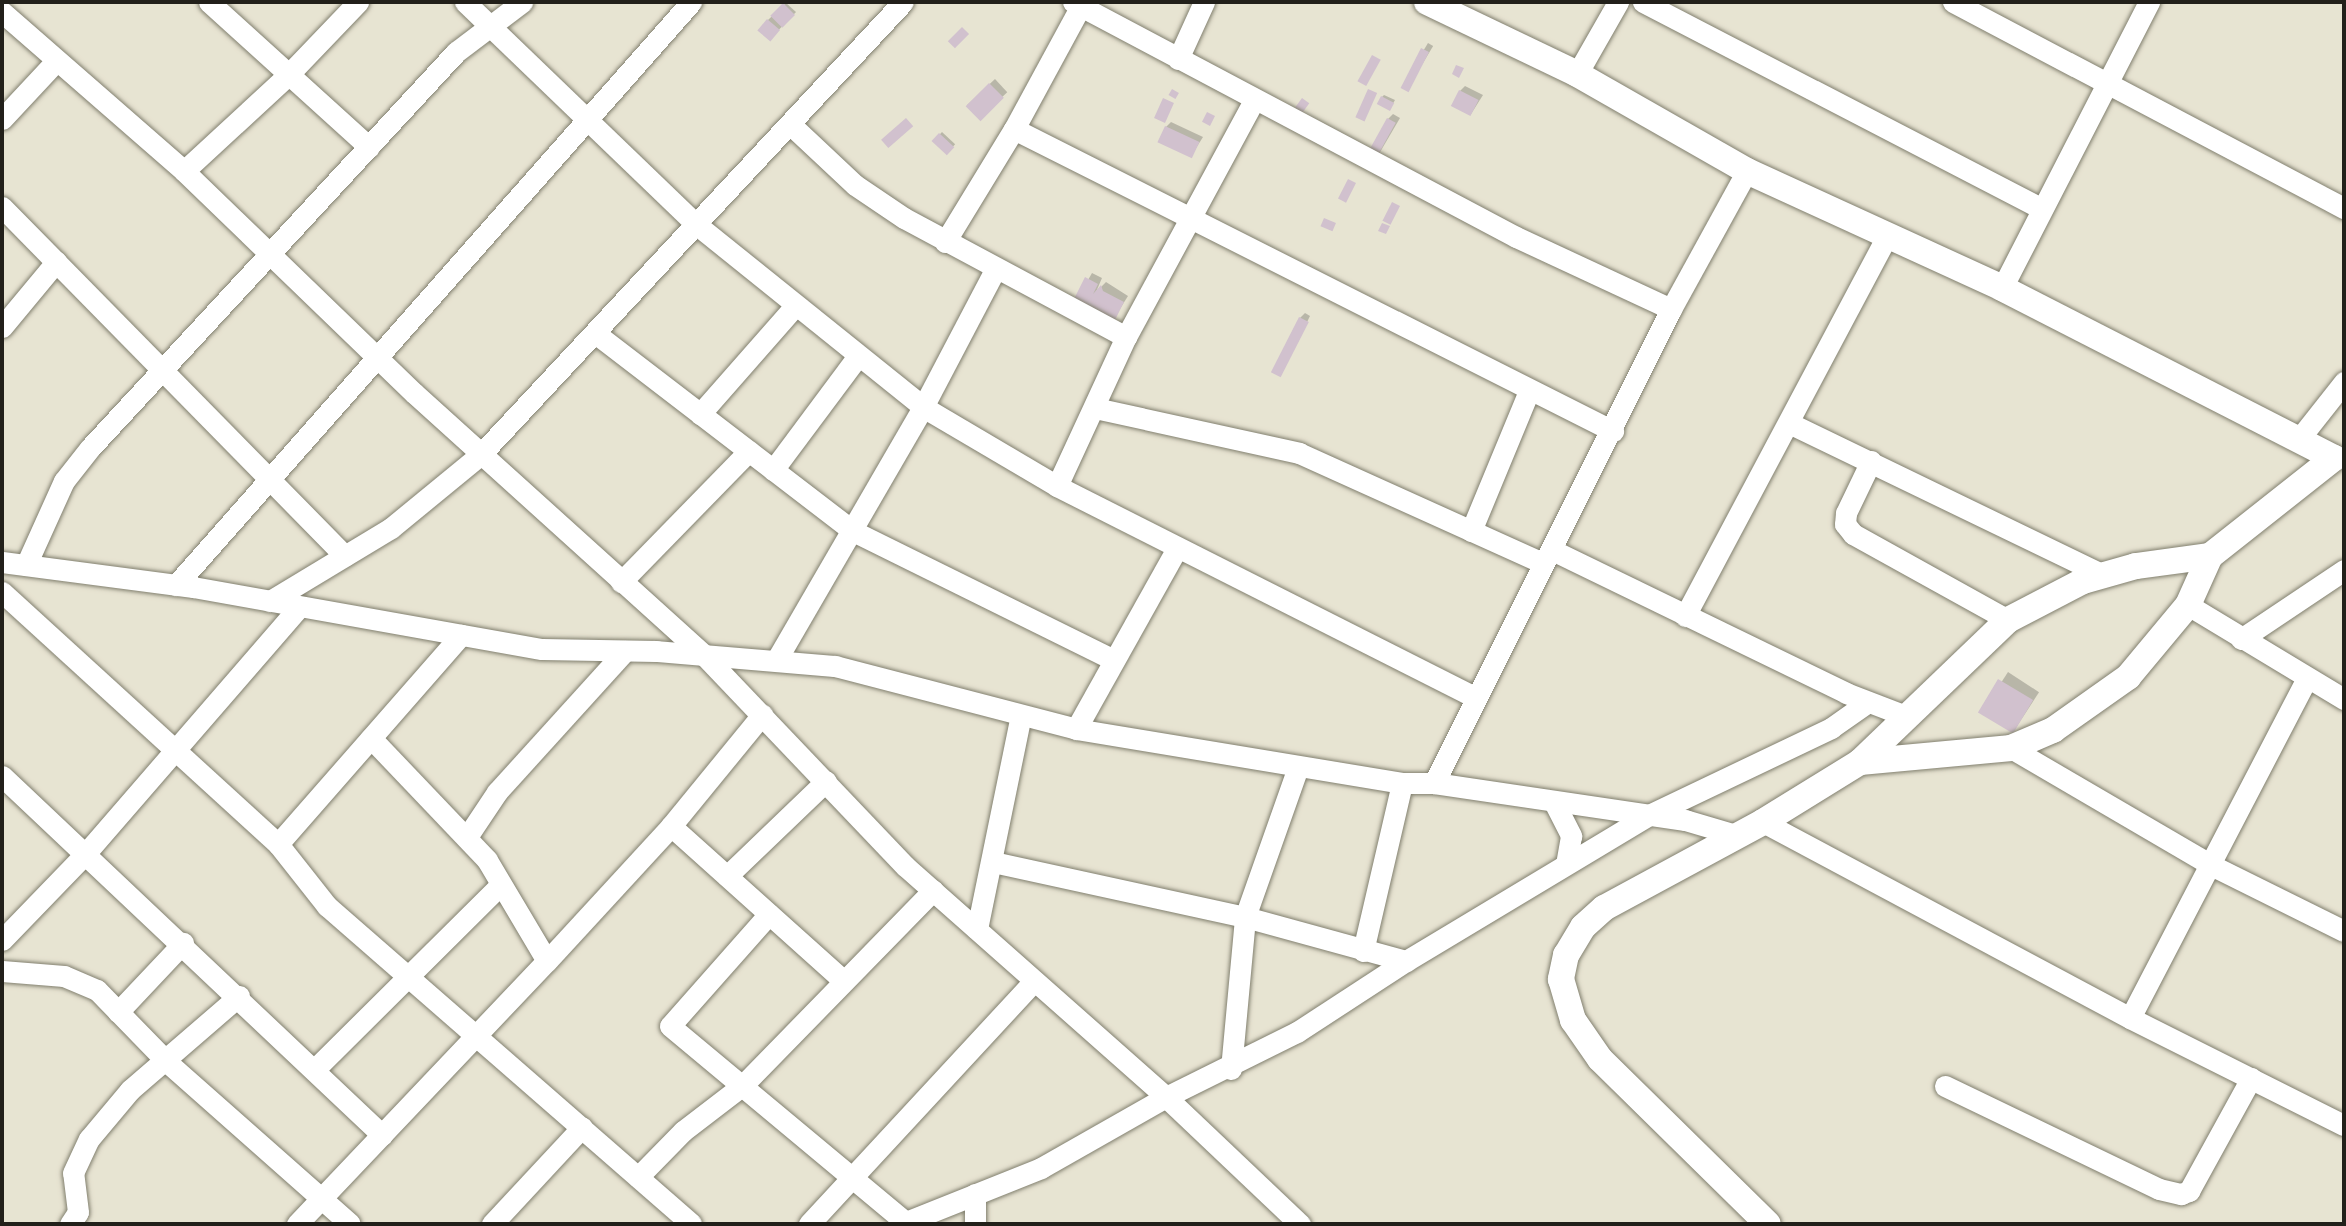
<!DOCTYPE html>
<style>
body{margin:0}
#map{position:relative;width:2346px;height:1226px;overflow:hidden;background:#e7e4d2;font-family:"Asap Condensed",sans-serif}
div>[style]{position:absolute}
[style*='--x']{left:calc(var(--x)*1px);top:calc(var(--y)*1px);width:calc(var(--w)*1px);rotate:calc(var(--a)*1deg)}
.shadow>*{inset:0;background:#0003;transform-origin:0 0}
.building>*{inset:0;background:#d1c1ce;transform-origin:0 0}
.roads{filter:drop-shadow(0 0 2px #817f6e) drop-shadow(0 0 2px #817f6e)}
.minor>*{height:21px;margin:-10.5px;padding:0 10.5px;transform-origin:10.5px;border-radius:10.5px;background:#fff}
.tertiary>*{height:26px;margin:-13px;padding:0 13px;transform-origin:13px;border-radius:13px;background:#fff}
span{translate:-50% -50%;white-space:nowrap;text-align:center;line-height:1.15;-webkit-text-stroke:7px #f4f1df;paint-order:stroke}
.frame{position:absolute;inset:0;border:4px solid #22201a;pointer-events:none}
</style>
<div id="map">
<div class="shadow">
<div style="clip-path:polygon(786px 3px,796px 12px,770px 39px,768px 20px)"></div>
<div style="left:1428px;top:43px;width:6px;height:51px;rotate:31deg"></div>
<div style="left:995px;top:79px;width:18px;height:38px;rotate:47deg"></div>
<div style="clip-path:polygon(1465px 86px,1483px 95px,1471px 114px,1460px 91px)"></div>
<div style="clip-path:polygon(1384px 95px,1395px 100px,1391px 107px,1382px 97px)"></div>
<div style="clip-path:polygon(1393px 114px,1400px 118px,1376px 159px,1388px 119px)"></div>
<div style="clip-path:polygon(1171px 122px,1203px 137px,1191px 156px,1166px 127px)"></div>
<div style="left:942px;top:132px;width:18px;height:12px;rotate:43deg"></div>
<div style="clip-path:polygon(1092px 273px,1102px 278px,1096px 292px,1106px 282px,1128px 296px,1113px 320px,1076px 301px)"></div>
<div style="clip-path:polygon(1305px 313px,1310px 316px,1281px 375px,1300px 318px)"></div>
<div style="left:2008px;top:672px;width:37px;height:47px;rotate:33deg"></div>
</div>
<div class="building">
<div style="left:783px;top:3px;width:17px;height:18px;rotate:45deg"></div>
<div style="left:767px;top:19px;width:17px;height:15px;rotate:40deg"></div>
<div style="left:962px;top:27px;width:10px;height:20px;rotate:45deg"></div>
<div style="left:1421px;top:48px;width:9px;height:45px;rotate:27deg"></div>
<div style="left:1372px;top:55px;width:10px;height:30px;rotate:29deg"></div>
<div style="clip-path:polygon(1456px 65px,1464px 68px,1459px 78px,1452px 74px)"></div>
<div style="left:989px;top:83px;width:21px;height:33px;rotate:45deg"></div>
<div style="left:1172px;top:89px;width:8px;height:7px;rotate:30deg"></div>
<div style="left:1368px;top:89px;width:10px;height:31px;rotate:24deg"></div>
<div style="left:1459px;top:90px;width:22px;height:18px;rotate:27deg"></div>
<div style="left:1381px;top:96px;width:15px;height:9px;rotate:28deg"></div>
<div style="left:1163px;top:98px;width:12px;height:22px;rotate:24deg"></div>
<div style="left:1302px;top:98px;width:9px;height:12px;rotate:36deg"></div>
<div style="left:1207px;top:112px;width:9px;height:11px;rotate:27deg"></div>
<div style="left:906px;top:118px;width:11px;height:33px;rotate:49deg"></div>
<div style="left:1387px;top:118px;width:10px;height:44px;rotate:29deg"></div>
<div style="left:1165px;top:126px;width:38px;height:18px;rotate:25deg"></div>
<div style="left:939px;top:133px;width:21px;height:11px;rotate:43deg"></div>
<div style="left:1348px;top:179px;width:9px;height:22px;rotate:27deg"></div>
<div style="left:1392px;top:202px;width:9px;height:21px;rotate:27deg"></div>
<div style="left:1324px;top:218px;width:13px;height:9px;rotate:23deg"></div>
<div style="clip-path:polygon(1382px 223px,1390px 226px,1386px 234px,1378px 231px)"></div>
<div style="clip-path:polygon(1085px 277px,1098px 284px,1093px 294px,1101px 285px,1103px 291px,1124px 302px,1114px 322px,1073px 301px)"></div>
<div style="left:1299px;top:317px;width:11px;height:62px;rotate:27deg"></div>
<div style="left:1998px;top:679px;width:41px;height:39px;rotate:31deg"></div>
</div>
<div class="roads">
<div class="minor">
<div style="--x:209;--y:2;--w:216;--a:42.2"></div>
<div style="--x:465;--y:2;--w:322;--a:43.9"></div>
<div style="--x:697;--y:225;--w:290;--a:38.8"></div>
<div style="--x:923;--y:407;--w:156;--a:30.5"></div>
<div style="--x:1057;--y:486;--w:467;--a:26.8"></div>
<div style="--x:1073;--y:2;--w:501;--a:27.94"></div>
<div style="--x:1516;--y:237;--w:171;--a:24.9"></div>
<div style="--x:1643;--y:2;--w:448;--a:27.4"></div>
<div style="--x:1953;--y:2;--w:442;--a:27.8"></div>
<div style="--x:2;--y:12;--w:242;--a:41.1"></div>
<div style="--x:184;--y:171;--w:320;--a:44"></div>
<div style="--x:414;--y:393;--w:391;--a:42.1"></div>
<div style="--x:704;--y:655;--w:291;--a:46.4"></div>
<div style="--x:905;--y:866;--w:349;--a:41.5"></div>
<div style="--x:1166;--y:1097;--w:185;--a:43.5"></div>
<div style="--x:1178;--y:59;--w:63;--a:-65.5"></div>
<div style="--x:1577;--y:74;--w:83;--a:-60.3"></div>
<div style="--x:2;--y:119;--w:79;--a:-47"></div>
<div style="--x:790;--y:124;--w:89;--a:43.2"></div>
<div style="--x:855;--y:185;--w:59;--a:34"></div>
<div style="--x:904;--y:218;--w:252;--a:28.2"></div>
<div style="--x:1014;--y:129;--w:671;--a:26.76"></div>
<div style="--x:184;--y:171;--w:143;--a:-42.7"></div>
<div style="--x:289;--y:74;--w:100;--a:-46.2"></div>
<div style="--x:2;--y:207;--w:489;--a:45.5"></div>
<div style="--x:945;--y:242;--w:132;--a:-58.6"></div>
<div style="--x:1014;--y:129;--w:145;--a:-61.5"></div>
<div style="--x:2002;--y:288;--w:322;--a:-62.8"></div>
<div style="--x:2;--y:327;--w:85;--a:-50.3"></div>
<div style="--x:595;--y:333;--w:325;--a:37.5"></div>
<div style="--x:853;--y:531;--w:291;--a:26.3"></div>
<div style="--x:1095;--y:408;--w:209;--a:12.4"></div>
<div style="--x:1299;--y:453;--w:268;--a:24.3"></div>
<div style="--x:700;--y:414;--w:142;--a:-48.7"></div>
<div style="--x:1789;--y:423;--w:349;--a:25.8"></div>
<div style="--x:2299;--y:439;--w:73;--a:-51.7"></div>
<div style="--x:1871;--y:461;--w:58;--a:115.7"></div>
<div style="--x:1846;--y:513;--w:11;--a:95"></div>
<div style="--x:1845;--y:524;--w:13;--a:51"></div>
<div style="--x:1853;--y:534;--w:177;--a:29"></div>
<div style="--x:773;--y:470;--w:142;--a:-53.3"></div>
<div style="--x:1057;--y:486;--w:164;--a:-65.2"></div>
<div style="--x:1126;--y:337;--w:269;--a:-61.6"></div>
<div style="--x:1471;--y:531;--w:152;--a:-67.5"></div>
<div style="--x:1552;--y:550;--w:327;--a:25.9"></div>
<div style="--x:1846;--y:693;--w:64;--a:21"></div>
<div style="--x:2;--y:562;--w:193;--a:7.5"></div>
<div style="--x:193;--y:587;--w:354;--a:10.1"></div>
<div style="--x:542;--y:649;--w:114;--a:1"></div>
<div style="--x:656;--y:651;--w:180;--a:4.8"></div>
<div style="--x:835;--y:666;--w:249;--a:14.6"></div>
<div style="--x:1076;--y:729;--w:330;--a:9.4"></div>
<div style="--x:1402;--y:783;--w:32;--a:0"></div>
<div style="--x:1434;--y:783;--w:254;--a:8.4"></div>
<div style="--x:1685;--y:820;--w:53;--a:16.4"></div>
<div style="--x:26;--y:565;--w:92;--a:-65.7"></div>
<div style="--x:64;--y:481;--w:42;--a:-51.8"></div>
<div style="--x:90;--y:448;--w:539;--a:-47.25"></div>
<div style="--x:456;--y:52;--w:83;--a:-37.1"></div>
<div style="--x:621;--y:582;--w:183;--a:-45.7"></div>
<div style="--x:176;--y:585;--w:778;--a:-48.54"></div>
<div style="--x:2;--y:592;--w:374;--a:42.4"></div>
<div style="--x:278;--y:844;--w:79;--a:51.7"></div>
<div style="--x:327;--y:906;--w:483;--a:41.1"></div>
<div style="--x:270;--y:601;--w:141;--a:-31.1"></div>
<div style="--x:391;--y:528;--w:117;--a:-39.4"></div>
<div style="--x:481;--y:454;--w:618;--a:-46.97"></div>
<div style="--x:2188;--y:605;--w:182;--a:31.1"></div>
<div style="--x:1685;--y:616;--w:432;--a:-62"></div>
<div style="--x:2241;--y:639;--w:124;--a:-33.8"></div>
<div style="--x:777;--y:659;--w:291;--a:-59.9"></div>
<div style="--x:923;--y:407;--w:155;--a:-62.3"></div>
<div style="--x:1076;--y:729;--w:207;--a:-60.8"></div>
<div style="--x:371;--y:738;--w:168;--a:46.4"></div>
<div style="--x:487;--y:860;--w:117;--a:59.3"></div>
<div style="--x:2011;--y:748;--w:232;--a:30.3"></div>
<div style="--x:2211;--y:865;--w:148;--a:26.4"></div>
<div style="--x:2;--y:776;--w:523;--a:43.37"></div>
<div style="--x:1434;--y:783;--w:530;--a:-63.43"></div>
<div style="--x:1671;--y:309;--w:158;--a:-61.2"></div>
<div style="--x:1555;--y:804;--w:36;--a:63"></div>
<div style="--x:1571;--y:836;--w:28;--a:100"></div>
<div style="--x:1763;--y:822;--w:416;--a:28.1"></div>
<div style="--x:2130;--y:1018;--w:239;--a:26.6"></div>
<div style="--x:671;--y:826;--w:232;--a:41.9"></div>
<div style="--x:467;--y:837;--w:54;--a:-56.3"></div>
<div style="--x:497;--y:792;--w:190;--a:-47.8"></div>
<div style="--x:278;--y:844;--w:278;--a:-48.8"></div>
<div style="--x:993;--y:862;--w:258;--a:12.3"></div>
<div style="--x:1245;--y:917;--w:167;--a:15.3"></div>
<div style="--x:1406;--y:961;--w:283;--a:-31"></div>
<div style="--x:1649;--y:815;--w:202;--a:-25.5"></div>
<div style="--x:1831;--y:728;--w:45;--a:-35.1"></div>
<div style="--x:727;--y:876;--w:137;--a:-43.8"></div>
<div style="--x:769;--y:914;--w:149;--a:131.5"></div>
<div style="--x:670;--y:1026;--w:306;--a:39.8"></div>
<div style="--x:977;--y:929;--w:218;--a:-78.4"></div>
<div style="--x:2;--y:940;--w:121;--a:-46"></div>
<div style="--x:86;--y:853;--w:325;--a:-49.1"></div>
<div style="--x:1363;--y:951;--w:172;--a:-76.9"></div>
<div style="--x:2;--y:971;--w:62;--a:4.6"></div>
<div style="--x:64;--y:976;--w:36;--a:23"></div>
<div style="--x:97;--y:990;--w:100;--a:45.8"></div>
<div style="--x:167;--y:1062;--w:244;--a:41.5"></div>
<div style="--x:118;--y:1012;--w:95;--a:-46.7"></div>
<div style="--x:2130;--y:1018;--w:381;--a:-62.5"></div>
<div style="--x:315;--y:1069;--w:262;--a:-44.8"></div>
<div style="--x:1231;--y:1069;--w:153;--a:-84.7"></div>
<div style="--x:1245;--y:917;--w:159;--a:-70.5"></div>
<div style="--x:1945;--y:1086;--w:237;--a:25.7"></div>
<div style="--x:2159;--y:1189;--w:23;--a:13"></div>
<div style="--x:2181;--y:1194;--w:9;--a:-21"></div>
<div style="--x:2189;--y:1191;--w:129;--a:-61.2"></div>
<div style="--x:638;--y:1177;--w:64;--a:-45.6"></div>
<div style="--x:683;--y:1131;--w:76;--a:-37.5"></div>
<div style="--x:743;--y:1085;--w:272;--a:-45.7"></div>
<div style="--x:70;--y:1224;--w:14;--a:-56"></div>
<div style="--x:78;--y:1212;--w:39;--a:-97"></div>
<div style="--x:73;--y:1173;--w:38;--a:-65"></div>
<div style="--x:89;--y:1139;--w:64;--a:-50.1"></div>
<div style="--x:130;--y:1090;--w:144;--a:-40.8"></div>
<div style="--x:297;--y:1224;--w:363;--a:-46.5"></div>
<div style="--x:547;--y:961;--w:183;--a:-47.4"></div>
<div style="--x:671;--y:826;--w:144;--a:-50.7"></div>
<div style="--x:492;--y:1224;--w:132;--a:-47.1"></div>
<div style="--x:809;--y:1224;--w:331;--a:-47.2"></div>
<div style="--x:901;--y:1224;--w:151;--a:-21.8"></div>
<div style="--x:1041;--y:1168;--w:144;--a:-29.6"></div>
<div style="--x:1166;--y:1097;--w:146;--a:-26.4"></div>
<div style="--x:1297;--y:1032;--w:130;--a:-33.1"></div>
<div style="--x:975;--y:1224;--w:30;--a:-90"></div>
</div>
<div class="tertiary">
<div style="--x:1427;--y:2;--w:166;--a:25.6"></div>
<div style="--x:1577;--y:74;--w:196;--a:29.7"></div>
<div style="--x:1747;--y:171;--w:281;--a:24.6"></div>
<div style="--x:2002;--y:288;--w:373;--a:27.1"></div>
<div style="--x:2334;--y:458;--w:158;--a:141.7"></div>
<div style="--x:2210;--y:556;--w:75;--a:172.3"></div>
<div style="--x:2136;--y:566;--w:55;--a:164.2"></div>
<div style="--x:2083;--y:581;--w:85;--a:152.5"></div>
<div style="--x:2008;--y:620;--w:205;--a:136.2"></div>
<div style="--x:1860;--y:762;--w:114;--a:148.3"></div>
<div style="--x:1763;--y:822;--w:181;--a:151.6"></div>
<div style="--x:1604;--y:908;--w:28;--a:138"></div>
<div style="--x:1583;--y:927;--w:33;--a:121"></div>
<div style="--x:1566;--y:955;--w:25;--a:102"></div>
<div style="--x:1561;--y:979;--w:43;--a:73.7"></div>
<div style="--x:1573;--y:1020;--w:47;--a:55.3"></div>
<div style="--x:1600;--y:1059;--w:235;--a:44.5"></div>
<div style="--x:1860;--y:762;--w:152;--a:-5.3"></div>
<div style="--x:2011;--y:748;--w:46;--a:-23.2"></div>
<div style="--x:2053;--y:730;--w:92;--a:-35.2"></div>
<div style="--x:2128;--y:677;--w:94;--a:-50.2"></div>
<div style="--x:2188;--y:605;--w:54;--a:-65.8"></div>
</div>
</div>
<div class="frame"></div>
</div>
